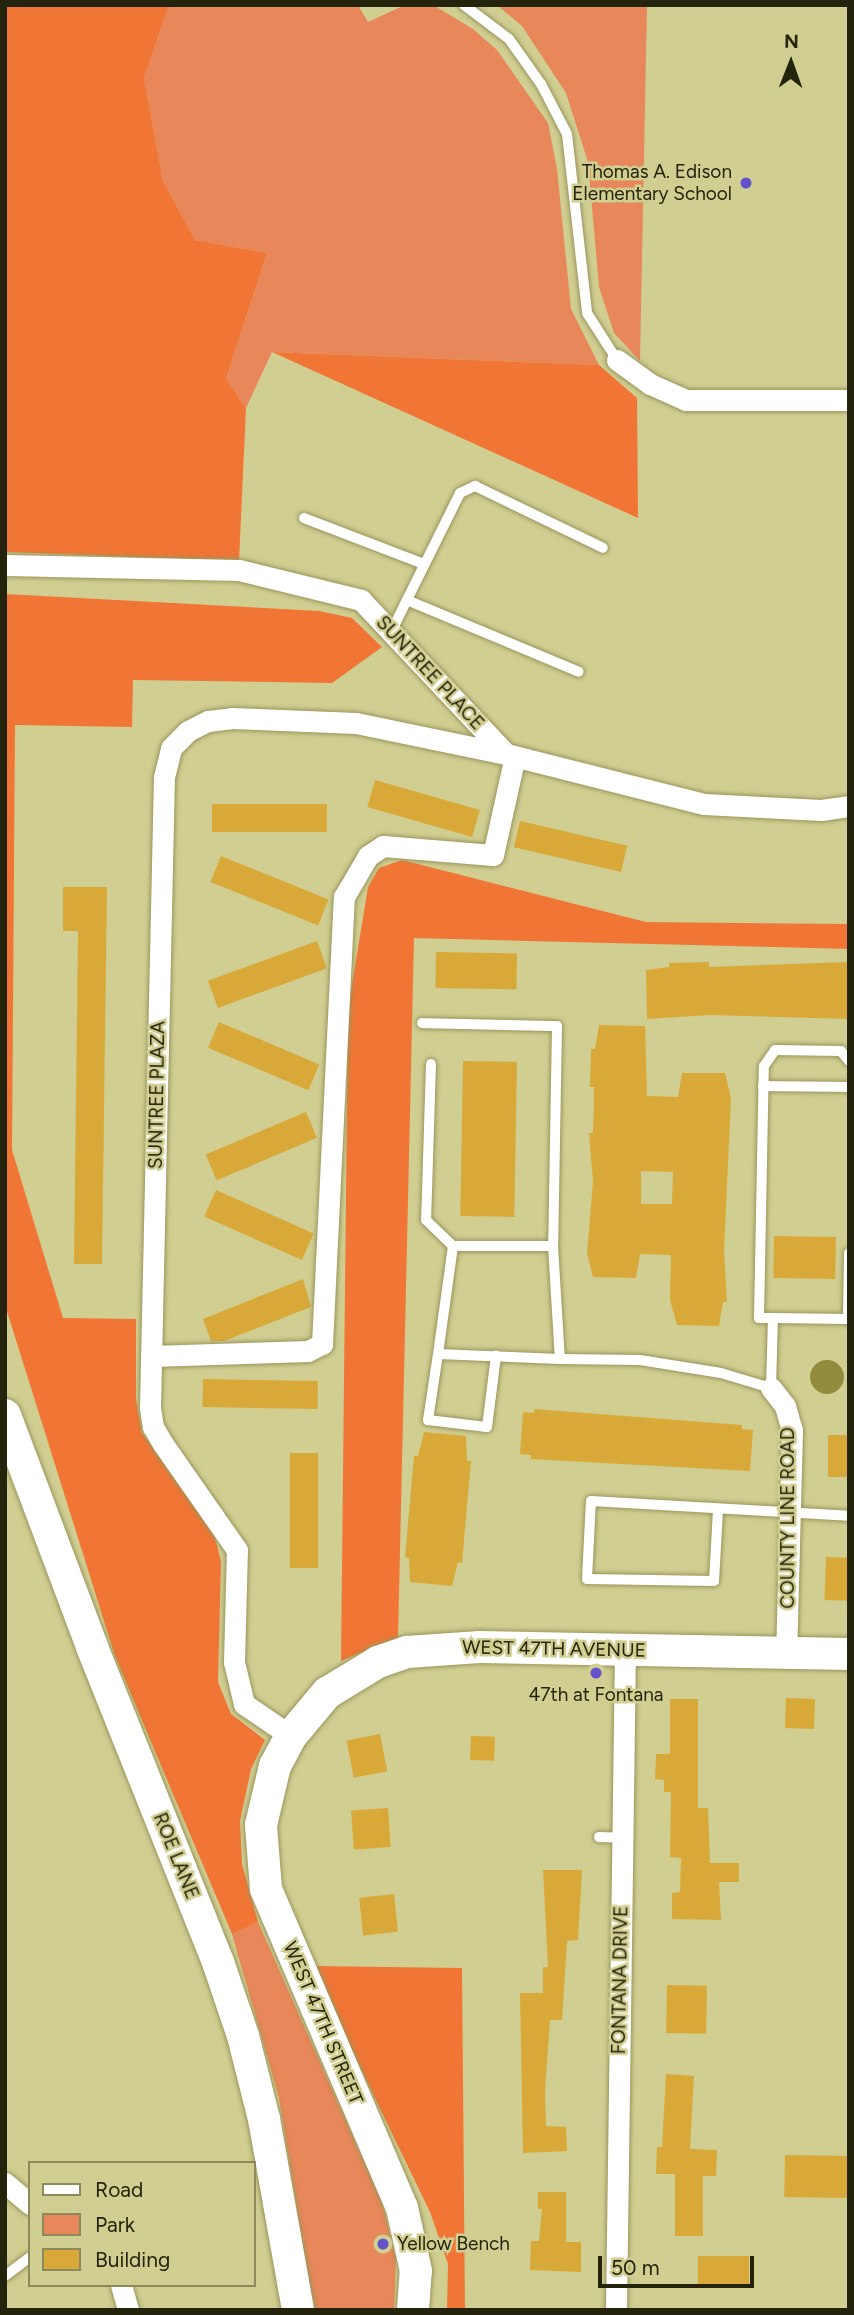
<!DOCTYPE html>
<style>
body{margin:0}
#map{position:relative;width:854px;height:2315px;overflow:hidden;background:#d1ce92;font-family:Figtree,sans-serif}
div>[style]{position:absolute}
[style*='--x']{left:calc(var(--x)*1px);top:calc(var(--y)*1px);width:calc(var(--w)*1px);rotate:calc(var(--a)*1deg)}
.green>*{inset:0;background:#e88759}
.forest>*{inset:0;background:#f17535}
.water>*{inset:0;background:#918c3c}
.round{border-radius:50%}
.building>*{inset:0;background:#d8a938;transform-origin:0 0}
.roads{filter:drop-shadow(0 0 2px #99965c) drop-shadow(0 0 2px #99965c)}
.lane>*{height:10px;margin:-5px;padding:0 5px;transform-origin:5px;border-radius:5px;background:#fff}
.street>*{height:21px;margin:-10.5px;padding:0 10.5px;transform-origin:10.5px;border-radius:10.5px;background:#fff}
.secondary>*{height:32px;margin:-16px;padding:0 16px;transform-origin:16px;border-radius:16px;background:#fff}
.dots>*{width:19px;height:19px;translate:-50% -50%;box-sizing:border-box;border:4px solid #d1ce92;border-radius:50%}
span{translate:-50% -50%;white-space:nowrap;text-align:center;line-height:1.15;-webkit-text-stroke:5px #d1ce92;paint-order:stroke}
.poi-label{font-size:19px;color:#24230b}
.right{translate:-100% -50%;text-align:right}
.left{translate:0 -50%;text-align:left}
.street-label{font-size:19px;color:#24230b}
.frame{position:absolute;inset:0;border:7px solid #24230b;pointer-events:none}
.legend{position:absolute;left:28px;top:2161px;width:228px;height:126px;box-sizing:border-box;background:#d1ce92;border:2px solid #8c8a5c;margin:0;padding:9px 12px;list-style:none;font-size:21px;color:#24230b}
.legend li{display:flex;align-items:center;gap:14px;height:35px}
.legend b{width:35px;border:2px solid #8c8a5c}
.north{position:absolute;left:756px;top:28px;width:70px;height:70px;-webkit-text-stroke:5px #d1ce92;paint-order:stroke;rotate:1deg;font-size:19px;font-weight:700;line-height:28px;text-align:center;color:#24230b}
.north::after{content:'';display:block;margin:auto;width:24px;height:32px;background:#24230b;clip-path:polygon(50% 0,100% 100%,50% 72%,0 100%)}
.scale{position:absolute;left:598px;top:2256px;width:156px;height:32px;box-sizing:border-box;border:4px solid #24230b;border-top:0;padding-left:9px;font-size:21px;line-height:24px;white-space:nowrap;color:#24230b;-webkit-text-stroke:5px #d1ce92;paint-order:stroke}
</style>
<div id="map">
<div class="green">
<div style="clip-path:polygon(169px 5px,358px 5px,368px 22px,405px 5px,433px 5px,473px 29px,497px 50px,548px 123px,557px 169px,571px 309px,599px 365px,272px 352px,246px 408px,226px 379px,267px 253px,195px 240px,163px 181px,144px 78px)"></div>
<div style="clip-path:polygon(497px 5px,647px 5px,640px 361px,614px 333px,599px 287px,588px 162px,566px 93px,522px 26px)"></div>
<div style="clip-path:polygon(258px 1922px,382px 2202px,396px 2259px,394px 2310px,313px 2310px,279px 2098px,232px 1934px)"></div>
</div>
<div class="forest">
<div style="clip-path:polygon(5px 5px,169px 5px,144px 78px,163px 181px,195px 240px,267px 253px,226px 379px,246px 408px,239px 561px,5px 552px)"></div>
<div style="clip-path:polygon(272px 352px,599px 365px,637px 398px,638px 518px)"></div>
<div style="clip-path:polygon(5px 594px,319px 611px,352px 618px,382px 647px,332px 683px,133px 680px,132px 727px,15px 725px,12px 1150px,63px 1318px,136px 1319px,136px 1399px,142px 1433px,214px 1534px,221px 1561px,218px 1682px,231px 1714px,265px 1740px,251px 1769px,240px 1821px,242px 1864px,258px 1922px,232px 1934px,115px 1656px,5px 1305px)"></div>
<div style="clip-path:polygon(402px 860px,646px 922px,849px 924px,849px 949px,414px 938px,398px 1637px,341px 1661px,348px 1009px,368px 887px,379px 868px)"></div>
<div style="clip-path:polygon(311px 1966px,462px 1968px,465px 2310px,447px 2310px,448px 2264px,430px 2212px)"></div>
</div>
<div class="water">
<div class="round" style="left:810px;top:1360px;width:34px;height:34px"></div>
</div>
<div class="building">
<div style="left:375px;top:780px;width:109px;height:28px;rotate:16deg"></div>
<div style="left:212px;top:804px;width:115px;height:28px"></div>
<div style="left:520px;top:821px;width:110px;height:27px;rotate:13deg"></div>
<div style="left:221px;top:856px;width:116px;height:28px;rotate:22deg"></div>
<div style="clip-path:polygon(63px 887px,107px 887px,102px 1264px,74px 1264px,78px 931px,63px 931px)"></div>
<div style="left:317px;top:941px;width:29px;height:116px;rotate:70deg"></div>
<div style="left:436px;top:952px;width:81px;height:36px;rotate:1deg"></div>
<div style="clip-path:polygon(709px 962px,709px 967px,849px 962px,849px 1019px,710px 1015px,647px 1019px,646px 970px,669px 967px,669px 963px)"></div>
<div style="left:219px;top:1022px;width:109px;height:28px;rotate:23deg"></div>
<div style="clip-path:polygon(evenodd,599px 1025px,645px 1026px,647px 1096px,678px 1097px,682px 1073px,725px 1073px,731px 1098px,724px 1251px,727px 1302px,723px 1302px,719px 1326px,677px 1325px,670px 1300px,671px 1255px,640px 1254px,636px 1278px,593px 1277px,587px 1253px,593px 1182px,589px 1133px,593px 1133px,594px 1101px,594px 1087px,590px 1087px,591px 1049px,595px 1049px,599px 1025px,641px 1171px,673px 1172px,672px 1204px,641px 1204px,641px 1171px)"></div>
<div style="left:463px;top:1061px;width:54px;height:155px;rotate:1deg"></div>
<div style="left:306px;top:1112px;width:28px;height:109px;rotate:67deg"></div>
<div style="left:216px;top:1190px;width:107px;height:29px;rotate:24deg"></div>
<div style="left:774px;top:1236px;width:62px;height:42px;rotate:1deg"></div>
<div style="clip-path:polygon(303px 1279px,311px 1307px,224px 1341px,211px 1341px,203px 1319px)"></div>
<div style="left:203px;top:1379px;width:115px;height:28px;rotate:1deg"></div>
<div style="clip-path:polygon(534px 1409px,742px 1425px,742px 1429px,753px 1430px,750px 1471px,531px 1459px,531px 1455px,520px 1454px,523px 1412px,534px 1413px)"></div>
<div style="clip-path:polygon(424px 1432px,466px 1436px,467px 1461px,471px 1461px,462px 1563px,458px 1562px,452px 1586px,410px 1582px,409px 1558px,405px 1557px,414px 1456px,418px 1456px)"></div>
<div style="left:828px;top:1435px;width:21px;height:42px"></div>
<div style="left:290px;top:1453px;width:28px;height:115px"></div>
<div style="left:826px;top:1557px;width:23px;height:43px;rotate:2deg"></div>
<div style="left:786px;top:1698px;width:29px;height:30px;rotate:2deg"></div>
<div style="clip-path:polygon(670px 1699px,698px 1699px,698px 1808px,708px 1808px,710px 1863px,739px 1863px,739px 1882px,719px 1882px,721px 1920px,672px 1919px,672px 1893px,680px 1892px,681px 1858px,670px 1857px,671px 1792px,664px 1792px,664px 1780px,655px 1779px,656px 1754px,670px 1754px)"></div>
<div style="left:380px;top:1734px;width:38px;height:34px;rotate:79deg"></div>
<div style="left:471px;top:1736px;width:24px;height:24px;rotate:2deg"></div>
<div style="left:388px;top:1808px;width:39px;height:37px;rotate:86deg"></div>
<div style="clip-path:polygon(543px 1870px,582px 1870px,578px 1940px,567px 1941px,562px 2020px,550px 2020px,545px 2090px,546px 2126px,566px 2127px,567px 2151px,523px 2153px,520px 1993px,543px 1993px,543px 1967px,548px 1967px)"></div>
<div style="left:394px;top:1894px;width:38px;height:35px;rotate:84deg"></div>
<div style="left:667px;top:1985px;width:40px;height:48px;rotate:1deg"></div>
<div style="clip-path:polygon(666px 2074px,694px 2076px,690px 2149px,717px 2150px,716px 2176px,703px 2176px,703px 2236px,675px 2236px,675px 2174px,656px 2174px,657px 2147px,662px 2147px)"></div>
<div style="left:785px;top:2155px;width:64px;height:42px;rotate:1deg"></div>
<div style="clip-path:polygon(538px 2192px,566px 2192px,566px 2242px,581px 2242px,581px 2272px,530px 2270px,531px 2241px,539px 2241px,542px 2209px,538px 2209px)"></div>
<div style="left:749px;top:2256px;width:32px;height:51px;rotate:90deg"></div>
</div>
<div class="roads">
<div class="lane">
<div style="--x:464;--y:5;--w:56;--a:37.1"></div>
<div style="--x:509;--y:39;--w:55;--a:54.6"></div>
<div style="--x:541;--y:84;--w:56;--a:62.5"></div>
<div style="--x:567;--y:134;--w:180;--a:83.6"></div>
<div style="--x:587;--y:313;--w:56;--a:57.4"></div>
<div style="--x:304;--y:518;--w:129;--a:21"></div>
<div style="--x:407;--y:600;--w:186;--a:22.7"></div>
<div style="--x:391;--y:632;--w:155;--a:-63.6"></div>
<div style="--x:460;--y:493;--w:17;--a:-25"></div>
<div style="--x:475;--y:486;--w:142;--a:25.8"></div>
<div style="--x:422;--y:1023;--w:135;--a:1.3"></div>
<div style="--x:557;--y:1026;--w:220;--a:91"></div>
<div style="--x:553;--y:1246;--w:113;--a:86.5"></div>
<div style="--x:560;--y:1359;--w:80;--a:0.7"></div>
<div style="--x:640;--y:1360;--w:82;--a:9.1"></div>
<div style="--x:721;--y:1373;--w:52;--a:16.7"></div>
<div style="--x:771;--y:1388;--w:70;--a:-88.4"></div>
<div style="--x:773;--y:1318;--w:76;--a:0.8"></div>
<div style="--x:431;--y:1064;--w:156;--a:91.8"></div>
<div style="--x:426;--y:1220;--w:37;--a:44"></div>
<div style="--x:453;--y:1246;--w:100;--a:0"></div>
<div style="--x:763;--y:1086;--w:86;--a:0.7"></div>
<div style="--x:453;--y:1246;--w:109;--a:97.9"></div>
<div style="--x:438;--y:1354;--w:122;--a:2.3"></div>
<div style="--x:773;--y:1318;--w:14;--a:180"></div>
<div style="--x:759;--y:1318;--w:252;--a:-88.9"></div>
<div style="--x:764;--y:1066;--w:19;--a:-55"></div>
<div style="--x:775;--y:1050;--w:66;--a:0.9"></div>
<div style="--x:841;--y:1051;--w:13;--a:51"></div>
<div style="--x:848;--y:1319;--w:66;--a:-89.1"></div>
<div style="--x:438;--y:1354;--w:67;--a:98.6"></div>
<div style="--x:428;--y:1420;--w:59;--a:6.8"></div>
<div style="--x:487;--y:1427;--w:72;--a:-82.8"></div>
<div style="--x:718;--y:1510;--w:71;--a:93.2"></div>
<div style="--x:714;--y:1581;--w:127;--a:-179.1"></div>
<div style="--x:587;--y:1579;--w:78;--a:-87.1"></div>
<div style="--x:591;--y:1501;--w:258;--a:3.3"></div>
<div style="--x:599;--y:1837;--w:23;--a:2"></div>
<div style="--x:5;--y:2276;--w:31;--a:-37"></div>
</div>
<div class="street">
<div style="--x:617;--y:360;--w:41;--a:36"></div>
<div style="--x:650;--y:384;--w:39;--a:24"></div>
<div style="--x:686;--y:400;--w:163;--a:0"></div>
<div style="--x:5;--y:565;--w:234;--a:1.2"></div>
<div style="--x:239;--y:570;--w:126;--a:13.8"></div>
<div style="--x:361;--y:600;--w:212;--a:46.7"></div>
<div style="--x:506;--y:754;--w:204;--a:14.2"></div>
<div style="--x:704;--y:804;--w:117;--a:2.9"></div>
<div style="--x:821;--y:810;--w:28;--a:-8"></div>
<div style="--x:151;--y:1356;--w:157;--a:-1.8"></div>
<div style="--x:308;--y:1351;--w:16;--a:-27"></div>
<div style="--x:322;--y:1344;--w:448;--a:-87.2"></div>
<div style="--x:344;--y:897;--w:48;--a:-59.7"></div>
<div style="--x:368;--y:856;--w:18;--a:-34"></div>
<div style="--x:383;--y:846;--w:110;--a:4.7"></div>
<div style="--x:493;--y:855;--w:101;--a:-77.5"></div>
<div style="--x:771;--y:1388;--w:23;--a:52"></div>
<div style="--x:785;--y:1406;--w:25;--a:74"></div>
<div style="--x:792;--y:1430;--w:223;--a:91.5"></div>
<div style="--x:291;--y:1736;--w:57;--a:-145.8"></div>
<div style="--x:244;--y:1704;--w:43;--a:-103.4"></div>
<div style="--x:234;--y:1662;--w:112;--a:-88.5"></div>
<div style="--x:237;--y:1550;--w:129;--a:-124.9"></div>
<div style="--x:163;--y:1444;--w:20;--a:-120"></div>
<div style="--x:153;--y:1427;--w:20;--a:-99"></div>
<div style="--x:150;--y:1407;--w:630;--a:-88.73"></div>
<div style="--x:164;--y:777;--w:30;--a:-76"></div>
<div style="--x:171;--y:748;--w:24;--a:-45"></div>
<div style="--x:188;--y:731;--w:22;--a:-27"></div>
<div style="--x:208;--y:721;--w:24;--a:-7"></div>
<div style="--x:232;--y:718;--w:124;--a:2.3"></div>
<div style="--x:356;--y:723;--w:153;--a:11.7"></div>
<div style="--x:5;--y:2183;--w:33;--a:40"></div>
<div style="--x:121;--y:2285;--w:26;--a:74"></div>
<div style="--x:616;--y:2310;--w:660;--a:-89.22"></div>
</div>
<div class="secondary">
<div style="--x:5;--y:1415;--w:248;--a:69.4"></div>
<div style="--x:92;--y:1647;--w:339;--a:68.2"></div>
<div style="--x:218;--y:1962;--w:78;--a:71.3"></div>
<div style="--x:243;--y:2036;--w:86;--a:75.8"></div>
<div style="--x:264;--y:2119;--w:194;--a:79.9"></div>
<div style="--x:413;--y:2310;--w:39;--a:-86"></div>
<div style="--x:416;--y:2271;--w:65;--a:-102.5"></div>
<div style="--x:402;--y:2208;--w:347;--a:-113.1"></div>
<div style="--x:266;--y:1889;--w:64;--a:-94.5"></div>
<div style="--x:261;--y:1825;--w:61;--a:-76.7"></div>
<div style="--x:275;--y:1766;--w:34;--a:-62"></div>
<div style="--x:291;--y:1736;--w:56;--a:-50.1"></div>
<div style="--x:327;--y:1693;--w:60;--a:-31.3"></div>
<div style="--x:378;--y:1662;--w:31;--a:-19"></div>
<div style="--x:407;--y:1652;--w:73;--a:-3.9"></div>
<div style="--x:480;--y:1647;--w:369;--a:1.1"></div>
</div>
</div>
<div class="dots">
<div style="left:746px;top:183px;background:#6452cb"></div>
<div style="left:596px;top:1673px;background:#6452cb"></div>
<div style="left:383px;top:2244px;background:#6452cb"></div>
</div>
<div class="poi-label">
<span class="right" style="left:732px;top:183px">Thomas A. Edison<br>Elementary School</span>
<span style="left:596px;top:1695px">47th at Fontana</span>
<span class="left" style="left:397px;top:2244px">Yellow Bench</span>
</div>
<div class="street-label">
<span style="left:430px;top:673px;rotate:47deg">SUNTREE PLACE</span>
<span style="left:157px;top:1095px;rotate:-89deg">SUNTREE PLAZA</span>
<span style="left:788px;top:1518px;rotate:-90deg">COUNTY LINE ROAD</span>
<span style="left:554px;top:1649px;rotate:1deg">WEST 47TH AVENUE</span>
<span style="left:176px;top:1856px;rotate:68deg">ROE LANE</span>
<span style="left:620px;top:1980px;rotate:-89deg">FONTANA DRIVE</span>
<span style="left:323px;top:2023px;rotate:67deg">WEST 47TH STREET</span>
</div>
<div class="frame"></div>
<ul class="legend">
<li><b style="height:9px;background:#fff"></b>Road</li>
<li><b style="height:19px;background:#e88759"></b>Park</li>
<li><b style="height:19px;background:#d8a938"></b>Building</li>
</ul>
<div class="north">N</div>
<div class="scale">50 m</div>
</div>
